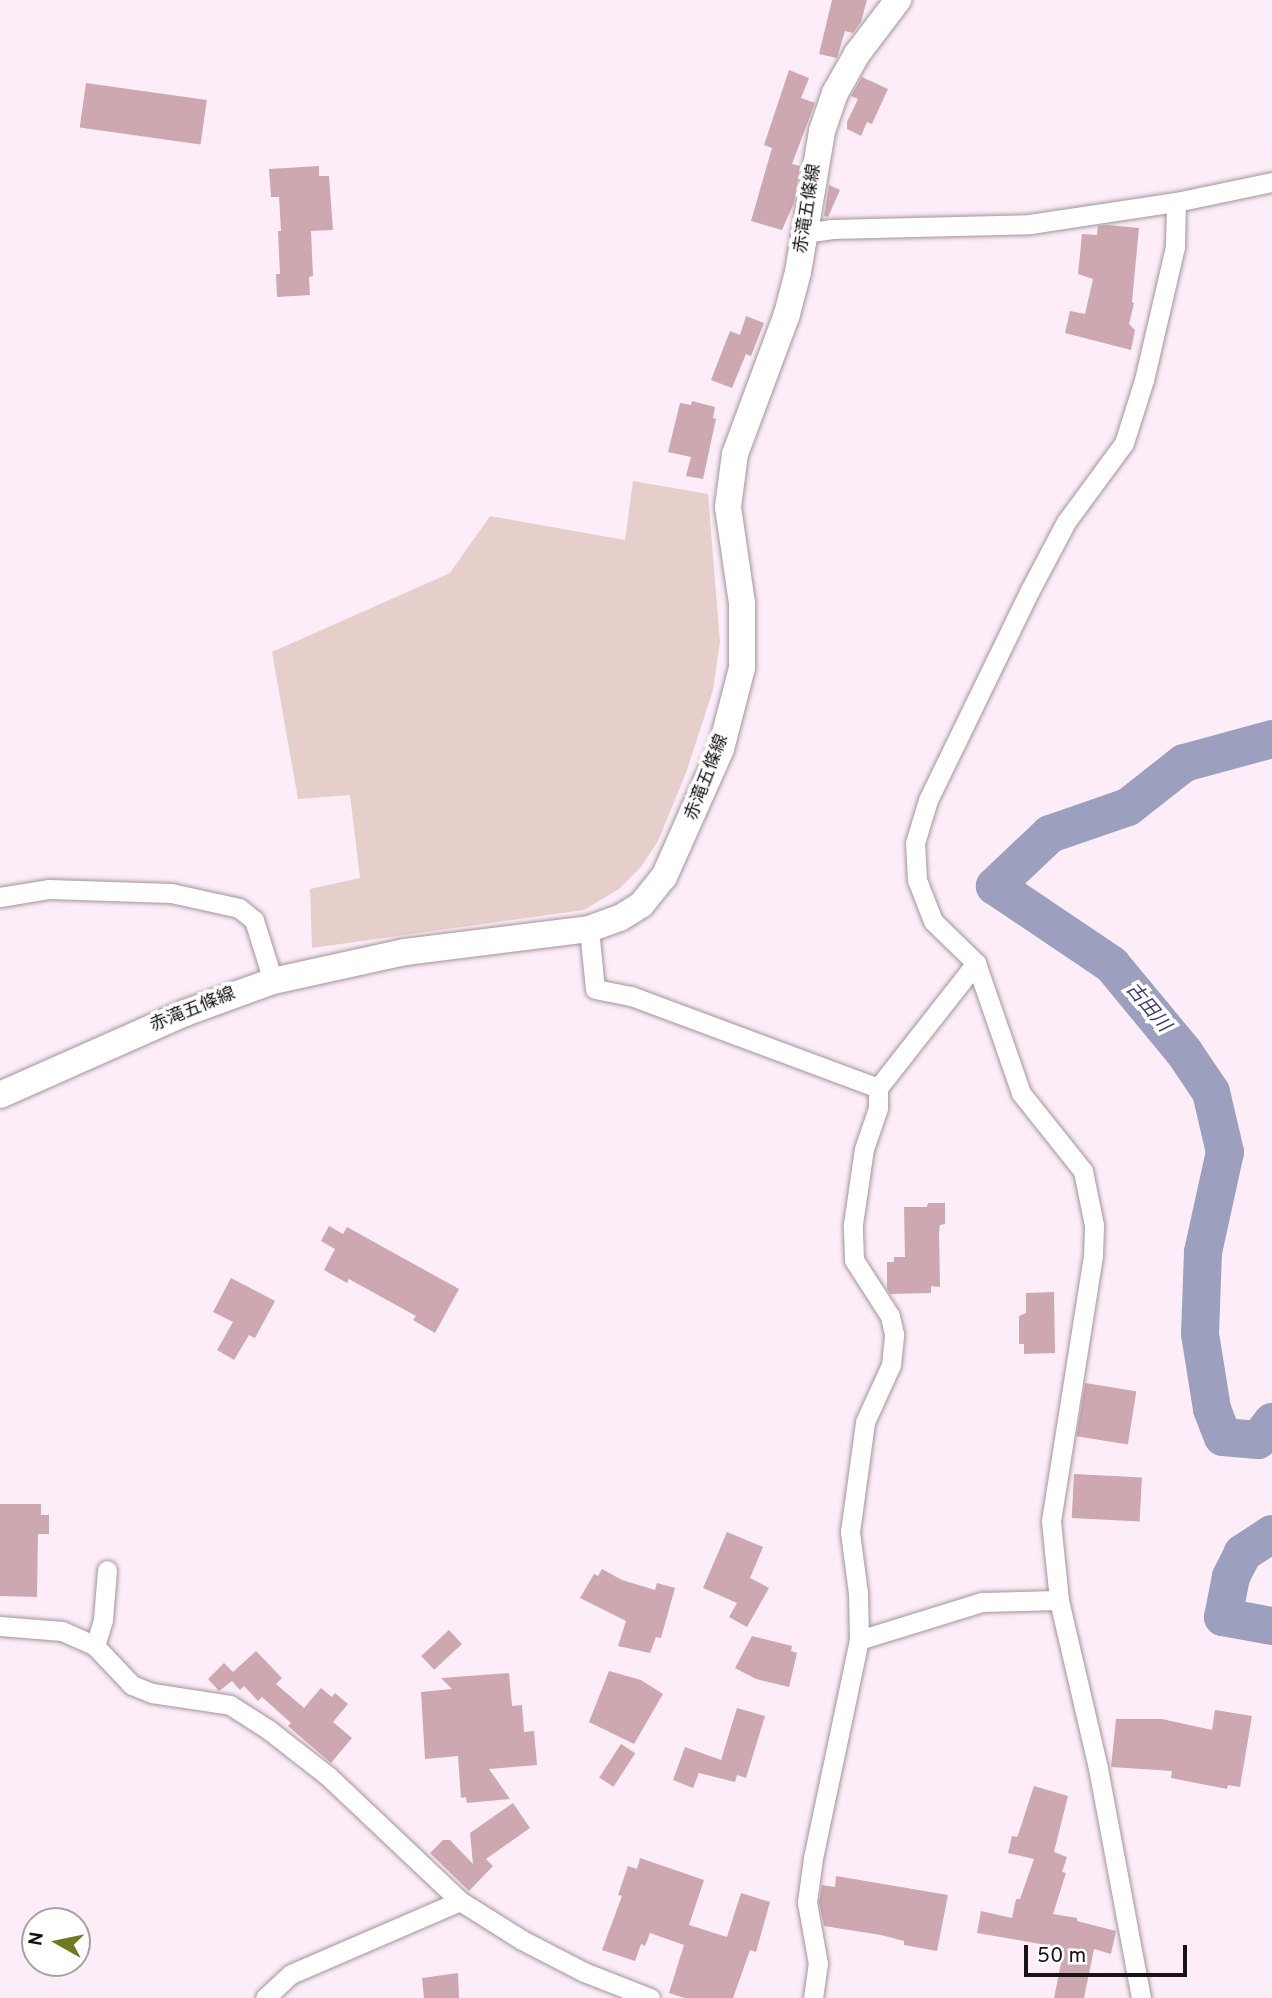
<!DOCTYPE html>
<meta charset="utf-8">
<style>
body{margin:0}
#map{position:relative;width:1272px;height:1998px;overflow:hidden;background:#fdedf8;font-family:Overpass,"Noto Sans JP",sans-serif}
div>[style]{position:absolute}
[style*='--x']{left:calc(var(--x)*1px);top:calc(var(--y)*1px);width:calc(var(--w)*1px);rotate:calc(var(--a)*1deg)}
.green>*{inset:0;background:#e6cfca}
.river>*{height:38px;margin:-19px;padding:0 19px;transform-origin:19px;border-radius:19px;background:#9d9fbe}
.building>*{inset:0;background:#cda8b0;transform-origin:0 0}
.roads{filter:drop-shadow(0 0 2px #a3949e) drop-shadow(0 0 2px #a3949e)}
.minor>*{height:19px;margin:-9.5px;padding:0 9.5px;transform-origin:9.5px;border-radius:9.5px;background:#fff}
.secondary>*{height:26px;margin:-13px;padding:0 13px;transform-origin:13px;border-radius:13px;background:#fff}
span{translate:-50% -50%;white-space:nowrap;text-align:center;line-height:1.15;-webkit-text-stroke:7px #fff;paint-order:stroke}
.street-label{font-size:18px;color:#181317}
.water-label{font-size:19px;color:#3e3e6a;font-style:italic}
.north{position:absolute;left:21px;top:1907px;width:70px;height:70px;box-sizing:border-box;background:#fff;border:2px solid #a3a1a2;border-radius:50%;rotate:279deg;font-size:19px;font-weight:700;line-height:28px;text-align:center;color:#181317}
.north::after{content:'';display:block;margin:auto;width:24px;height:32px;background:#717821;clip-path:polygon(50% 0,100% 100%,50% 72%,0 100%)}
.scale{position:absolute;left:1024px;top:1945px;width:163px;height:32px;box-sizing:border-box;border:4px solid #181317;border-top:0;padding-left:9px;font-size:21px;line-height:24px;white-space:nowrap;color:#181317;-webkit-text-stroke:5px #fff;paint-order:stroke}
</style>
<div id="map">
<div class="green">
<div style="clip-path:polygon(633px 481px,708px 494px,720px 642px,713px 690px,686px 773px,658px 841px,641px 867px,619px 889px,584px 910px,312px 948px,310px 889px,360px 878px,350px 795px,298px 799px,272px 652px,450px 573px,490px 516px,625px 540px)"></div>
</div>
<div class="river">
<div style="--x:1272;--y:739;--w:91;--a:164.7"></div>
<div style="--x:1184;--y:763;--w:71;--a:141.8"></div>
<div style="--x:1128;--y:807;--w:83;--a:160.9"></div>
<div style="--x:1050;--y:834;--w:76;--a:136.6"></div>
<div style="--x:995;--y:886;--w:141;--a:34"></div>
<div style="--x:1112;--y:965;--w:113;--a:50.4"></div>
<div style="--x:1184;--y:1052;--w:48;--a:56"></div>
<div style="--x:1211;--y:1092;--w:62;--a:76.9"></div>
<div style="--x:1225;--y:1152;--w:102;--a:102.4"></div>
<div style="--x:1203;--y:1252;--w:82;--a:92.1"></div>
<div style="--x:1200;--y:1334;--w:76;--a:80.9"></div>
<div style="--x:1212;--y:1409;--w:30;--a:69"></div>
<div style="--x:1223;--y:1437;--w:35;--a:5"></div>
<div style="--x:1258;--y:1440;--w:23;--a:-52"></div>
<div style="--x:1272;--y:1534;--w:35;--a:147"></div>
<div style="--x:1243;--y:1553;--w:27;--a:117"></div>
<div style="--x:1231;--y:1577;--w:41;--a:101.3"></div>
<div style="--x:1223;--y:1617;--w:50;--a:10.4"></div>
</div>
<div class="building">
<div style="clip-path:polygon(832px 0,867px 0,861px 22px,853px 33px,845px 31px,837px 58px,819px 54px)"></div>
<div style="clip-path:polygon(789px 70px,809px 78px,801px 98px,815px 103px,792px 164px,800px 166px,794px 203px,782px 230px,751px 221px,772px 148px,764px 145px)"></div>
<div style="clip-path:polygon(862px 77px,888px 89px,872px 124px,867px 122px,861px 136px,847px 129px,847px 122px,858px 99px,851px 96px)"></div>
<div style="left:86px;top:83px;width:122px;height:45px;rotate:8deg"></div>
<div style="clip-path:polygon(319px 166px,319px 176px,329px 176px,333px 230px,311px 231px,313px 276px,309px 277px,310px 295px,277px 297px,276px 274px,280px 274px,278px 231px,281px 231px,279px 197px,271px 197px,269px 169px)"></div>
<div style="clip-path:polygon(829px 185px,840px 190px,828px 217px,824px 216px)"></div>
<div style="clip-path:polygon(1107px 225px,1139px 228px,1132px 302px,1134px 303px,1129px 324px,1135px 330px,1131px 350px,1065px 333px,1070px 311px,1085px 314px,1093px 279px,1078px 274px,1082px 234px,1097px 235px,1098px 226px)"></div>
<div style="clip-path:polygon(746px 316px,764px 323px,751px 356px,746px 354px,732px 388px,711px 380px,730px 331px,740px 335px)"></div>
<div style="clip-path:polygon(692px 401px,715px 407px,713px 418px,716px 419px,703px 479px,686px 476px,691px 457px,668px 452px,680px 403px,691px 405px)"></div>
<div style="clip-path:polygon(928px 1203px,945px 1203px,945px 1224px,940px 1225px,939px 1232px,940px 1287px,931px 1286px,931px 1293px,890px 1294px,887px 1289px,887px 1262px,894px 1262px,894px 1257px,905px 1257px,904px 1207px,927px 1207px)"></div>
<div style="clip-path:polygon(329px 1226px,343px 1234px,347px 1227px,459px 1289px,435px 1333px,413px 1320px,416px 1316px,349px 1279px,347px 1283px,324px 1270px,335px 1249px,321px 1241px)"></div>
<div style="clip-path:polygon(231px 1278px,275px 1301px,255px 1338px,249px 1335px,234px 1360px,217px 1350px,233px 1322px,213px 1312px)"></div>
<div style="clip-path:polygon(1054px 1292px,1055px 1353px,1024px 1354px,1024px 1344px,1019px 1344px,1019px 1316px,1026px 1313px,1026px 1293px)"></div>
<div style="left:1085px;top:1383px;width:52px;height:54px;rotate:9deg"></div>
<div style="left:1074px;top:1474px;width:68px;height:44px;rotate:3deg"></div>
<div style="clip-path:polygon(0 1504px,41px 1504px,41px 1515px,49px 1515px,49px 1534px,38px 1534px,37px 1597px,0 1596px)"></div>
<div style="clip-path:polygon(727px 1532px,763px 1547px,750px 1578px,769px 1588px,747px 1627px,729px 1617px,737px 1603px,703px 1588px)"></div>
<div style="clip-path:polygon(602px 1569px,622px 1580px,655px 1590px,657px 1583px,675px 1588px,661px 1638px,656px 1637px,650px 1653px,618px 1646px,626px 1621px,580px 1598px,594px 1574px,598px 1576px)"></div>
<div style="left:449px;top:1630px;width:19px;height:38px;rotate:47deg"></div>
<div style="clip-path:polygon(752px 1636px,792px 1646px,791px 1651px,797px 1653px,789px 1687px,756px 1679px,735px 1668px)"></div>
<div style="clip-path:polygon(256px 1651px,282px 1678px,276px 1684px,304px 1708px,321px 1688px,332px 1697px,335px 1693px,348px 1704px,333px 1722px,352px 1738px,331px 1763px,288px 1726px,291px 1723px,262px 1697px,258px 1701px,244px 1686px,240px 1690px,232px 1681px,219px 1691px,208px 1679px,224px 1663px,233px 1672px)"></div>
<div style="clip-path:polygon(609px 1671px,641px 1680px,663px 1694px,634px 1744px,589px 1722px)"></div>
<div style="clip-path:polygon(509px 1673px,512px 1706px,522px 1705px,524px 1732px,534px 1731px,537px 1765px,489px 1769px,510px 1799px,467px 1803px,466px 1797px,461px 1798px,458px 1756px,425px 1759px,421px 1692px,452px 1689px,441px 1678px)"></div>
<div style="clip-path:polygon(737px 1708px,765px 1716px,746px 1778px,737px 1775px,735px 1782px,699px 1773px,693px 1788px,673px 1780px,685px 1747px,721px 1760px)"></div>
<div style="clip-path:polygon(1215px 1710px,1252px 1716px,1240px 1787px,1228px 1785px,1227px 1789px,1171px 1778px,1172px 1771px,1111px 1767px,1116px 1719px,1162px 1719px,1212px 1730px)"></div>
<div style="left:621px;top:1744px;width:17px;height:40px;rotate:33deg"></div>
<div style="clip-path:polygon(1034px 1786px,1068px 1796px,1054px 1852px,1067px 1857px,1062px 1872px,1066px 1873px,1053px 1914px,1077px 1918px,1077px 1921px,1116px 1931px,1111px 1954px,1094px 1949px,1084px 1998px,1054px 1998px,1064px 1948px,977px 1933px,981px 1911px,1012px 1918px,1016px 1899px,1020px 1899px,1034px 1859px,1008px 1853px,1012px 1836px,1017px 1837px,1019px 1832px)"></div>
<div style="clip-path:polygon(513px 1803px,530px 1828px,486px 1859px,493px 1866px,469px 1891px,430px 1853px,443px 1840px,450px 1840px,473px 1864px,470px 1833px)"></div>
<div style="clip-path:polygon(640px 1858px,704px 1880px,689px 1925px,727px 1937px,741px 1893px,770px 1902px,756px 1952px,750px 1950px,733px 1998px,685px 1998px,669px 1993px,684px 1945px,650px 1933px,645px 1946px,641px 1944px,635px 1961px,602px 1950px,622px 1896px,618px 1895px,628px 1866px,637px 1869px)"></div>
<div style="clip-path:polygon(836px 1876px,948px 1895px,937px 1951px,904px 1945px,904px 1941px,881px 1935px,824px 1926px,819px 1902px,822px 1885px,835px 1887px)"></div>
<div style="clip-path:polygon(458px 1973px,459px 1998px,424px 1998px,422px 1978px)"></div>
</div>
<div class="roads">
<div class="minor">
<div style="--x:804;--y:233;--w:27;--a:-8"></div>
<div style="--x:831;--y:229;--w:199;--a:-1.4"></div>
<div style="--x:1030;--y:224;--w:148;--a:-8.6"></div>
<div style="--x:1176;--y:202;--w:98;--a:-11.8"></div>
<div style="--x:0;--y:897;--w:50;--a:-9.3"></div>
<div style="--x:49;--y:889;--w:122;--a:1.9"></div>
<div style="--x:171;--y:893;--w:70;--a:12.4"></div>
<div style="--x:239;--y:908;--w:19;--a:39"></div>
<div style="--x:254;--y:920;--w:64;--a:72.7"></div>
<div style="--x:589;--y:929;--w:60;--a:84.3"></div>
<div style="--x:595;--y:989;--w:37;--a:11"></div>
<div style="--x:631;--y:996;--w:264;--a:20.4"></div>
<div style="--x:0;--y:1626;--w:62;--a:4.6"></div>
<div style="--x:62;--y:1631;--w:36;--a:24"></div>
<div style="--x:95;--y:1646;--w:54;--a:46.5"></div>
<div style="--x:132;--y:1685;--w:22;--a:22"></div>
<div style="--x:152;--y:1693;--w:79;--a:8.7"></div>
<div style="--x:230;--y:1705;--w:46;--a:32.7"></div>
<div style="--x:269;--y:1730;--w:75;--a:37.9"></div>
<div style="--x:328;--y:1776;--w:182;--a:43.4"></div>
<div style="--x:460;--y:1901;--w:73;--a:32.2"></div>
<div style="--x:522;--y:1940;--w:70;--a:27.3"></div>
<div style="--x:584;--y:1972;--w:71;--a:21.5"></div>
<div style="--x:859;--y:1640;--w:129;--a:-17.2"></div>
<div style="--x:982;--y:1602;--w:77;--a:-1.5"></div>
<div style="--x:95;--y:1646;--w:28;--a:-73"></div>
<div style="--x:103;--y:1619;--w:49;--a:-85.3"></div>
<div style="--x:265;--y:1998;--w:35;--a:-43"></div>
<div style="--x:291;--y:1974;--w:184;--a:-23.4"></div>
<div style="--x:813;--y:1998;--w:34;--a:-82"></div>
<div style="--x:818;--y:1964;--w:63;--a:-100.1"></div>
<div style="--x:807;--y:1902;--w:44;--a:-82.2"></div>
<div style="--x:813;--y:1858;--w:223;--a:-78.1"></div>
<div style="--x:859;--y:1640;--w:47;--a:-91.2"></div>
<div style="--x:858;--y:1593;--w:62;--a:-97.5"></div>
<div style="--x:850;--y:1532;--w:111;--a:-82.2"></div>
<div style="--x:865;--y:1422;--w:63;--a:-65.5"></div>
<div style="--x:891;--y:1365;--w:31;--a:-84"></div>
<div style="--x:894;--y:1334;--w:18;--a:-103"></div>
<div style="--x:890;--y:1316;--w:67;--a:-122.7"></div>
<div style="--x:854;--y:1260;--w:36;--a:-92"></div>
<div style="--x:853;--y:1224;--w:76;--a:-81.7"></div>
<div style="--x:864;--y:1149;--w:43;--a:-71.1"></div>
<div style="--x:878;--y:1108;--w:20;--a:-90"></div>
<div style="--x:878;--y:1088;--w:159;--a:-51.9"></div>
<div style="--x:1141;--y:1998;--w:234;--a:-100.6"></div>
<div style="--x:1098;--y:1768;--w:172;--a:-103.1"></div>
<div style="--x:1059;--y:1600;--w:79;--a:-95.8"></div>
<div style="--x:1051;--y:1521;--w:268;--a:-81"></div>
<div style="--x:1093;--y:1256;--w:31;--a:-88"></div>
<div style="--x:1094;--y:1225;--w:55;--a:-101.5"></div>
<div style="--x:1083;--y:1171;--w:100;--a:-128.5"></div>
<div style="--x:1021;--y:1093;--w:138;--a:-109.1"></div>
<div style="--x:976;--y:963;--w:60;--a:-135.7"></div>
<div style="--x:933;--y:921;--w:44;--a:-111.3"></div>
<div style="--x:917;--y:880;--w:37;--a:-93"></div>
<div style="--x:915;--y:843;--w:45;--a:-73.2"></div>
<div style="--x:928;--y:800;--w:233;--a:-64.1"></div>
<div style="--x:1030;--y:590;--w:77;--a:-62.1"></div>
<div style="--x:1066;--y:522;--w:98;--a:-53.7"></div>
<div style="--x:1124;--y:443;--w:66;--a:-72.4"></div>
<div style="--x:1144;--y:380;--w:137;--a:-76.9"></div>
<div style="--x:1175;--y:247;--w:45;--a:-88.7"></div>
</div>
<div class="secondary">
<div style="--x:0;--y:1095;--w:202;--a:-23.9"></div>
<div style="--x:185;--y:1013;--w:94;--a:-20"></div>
<div style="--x:273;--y:981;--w:135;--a:-12.4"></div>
<div style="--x:405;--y:952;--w:185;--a:-7.1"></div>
<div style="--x:589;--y:929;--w:33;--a:-20"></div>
<div style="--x:620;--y:918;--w:25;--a:-32"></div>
<div style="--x:641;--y:905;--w:36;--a:-51"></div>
<div style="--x:664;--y:877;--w:140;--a:-66"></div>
<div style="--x:721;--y:749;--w:84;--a:-75.5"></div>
<div style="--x:742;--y:668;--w:65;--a:-90"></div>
<div style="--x:742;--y:603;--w:97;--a:-98.3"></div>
<div style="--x:728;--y:507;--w:53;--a:-82.5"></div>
<div style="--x:735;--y:454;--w:149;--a:-69.6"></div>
<div style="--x:787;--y:314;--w:43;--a:-75.3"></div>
<div style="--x:798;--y:272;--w:143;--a:-80.3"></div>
<div style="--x:822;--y:131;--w:40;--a:-71.1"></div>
<div style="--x:835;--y:93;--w:45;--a:-60.6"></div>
<div style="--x:857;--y:54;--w:68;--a:-52.8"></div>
</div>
</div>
<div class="street-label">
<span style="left:809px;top:209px;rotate:-81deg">赤滝五條線</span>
<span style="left:708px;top:778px;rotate:-69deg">赤滝五條線</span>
<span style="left:193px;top:1011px;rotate:-22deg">赤滝五條線</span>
</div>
<div class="water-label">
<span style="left:1147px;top:1008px;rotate:50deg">古田川</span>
</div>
<div class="north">N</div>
<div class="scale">50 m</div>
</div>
